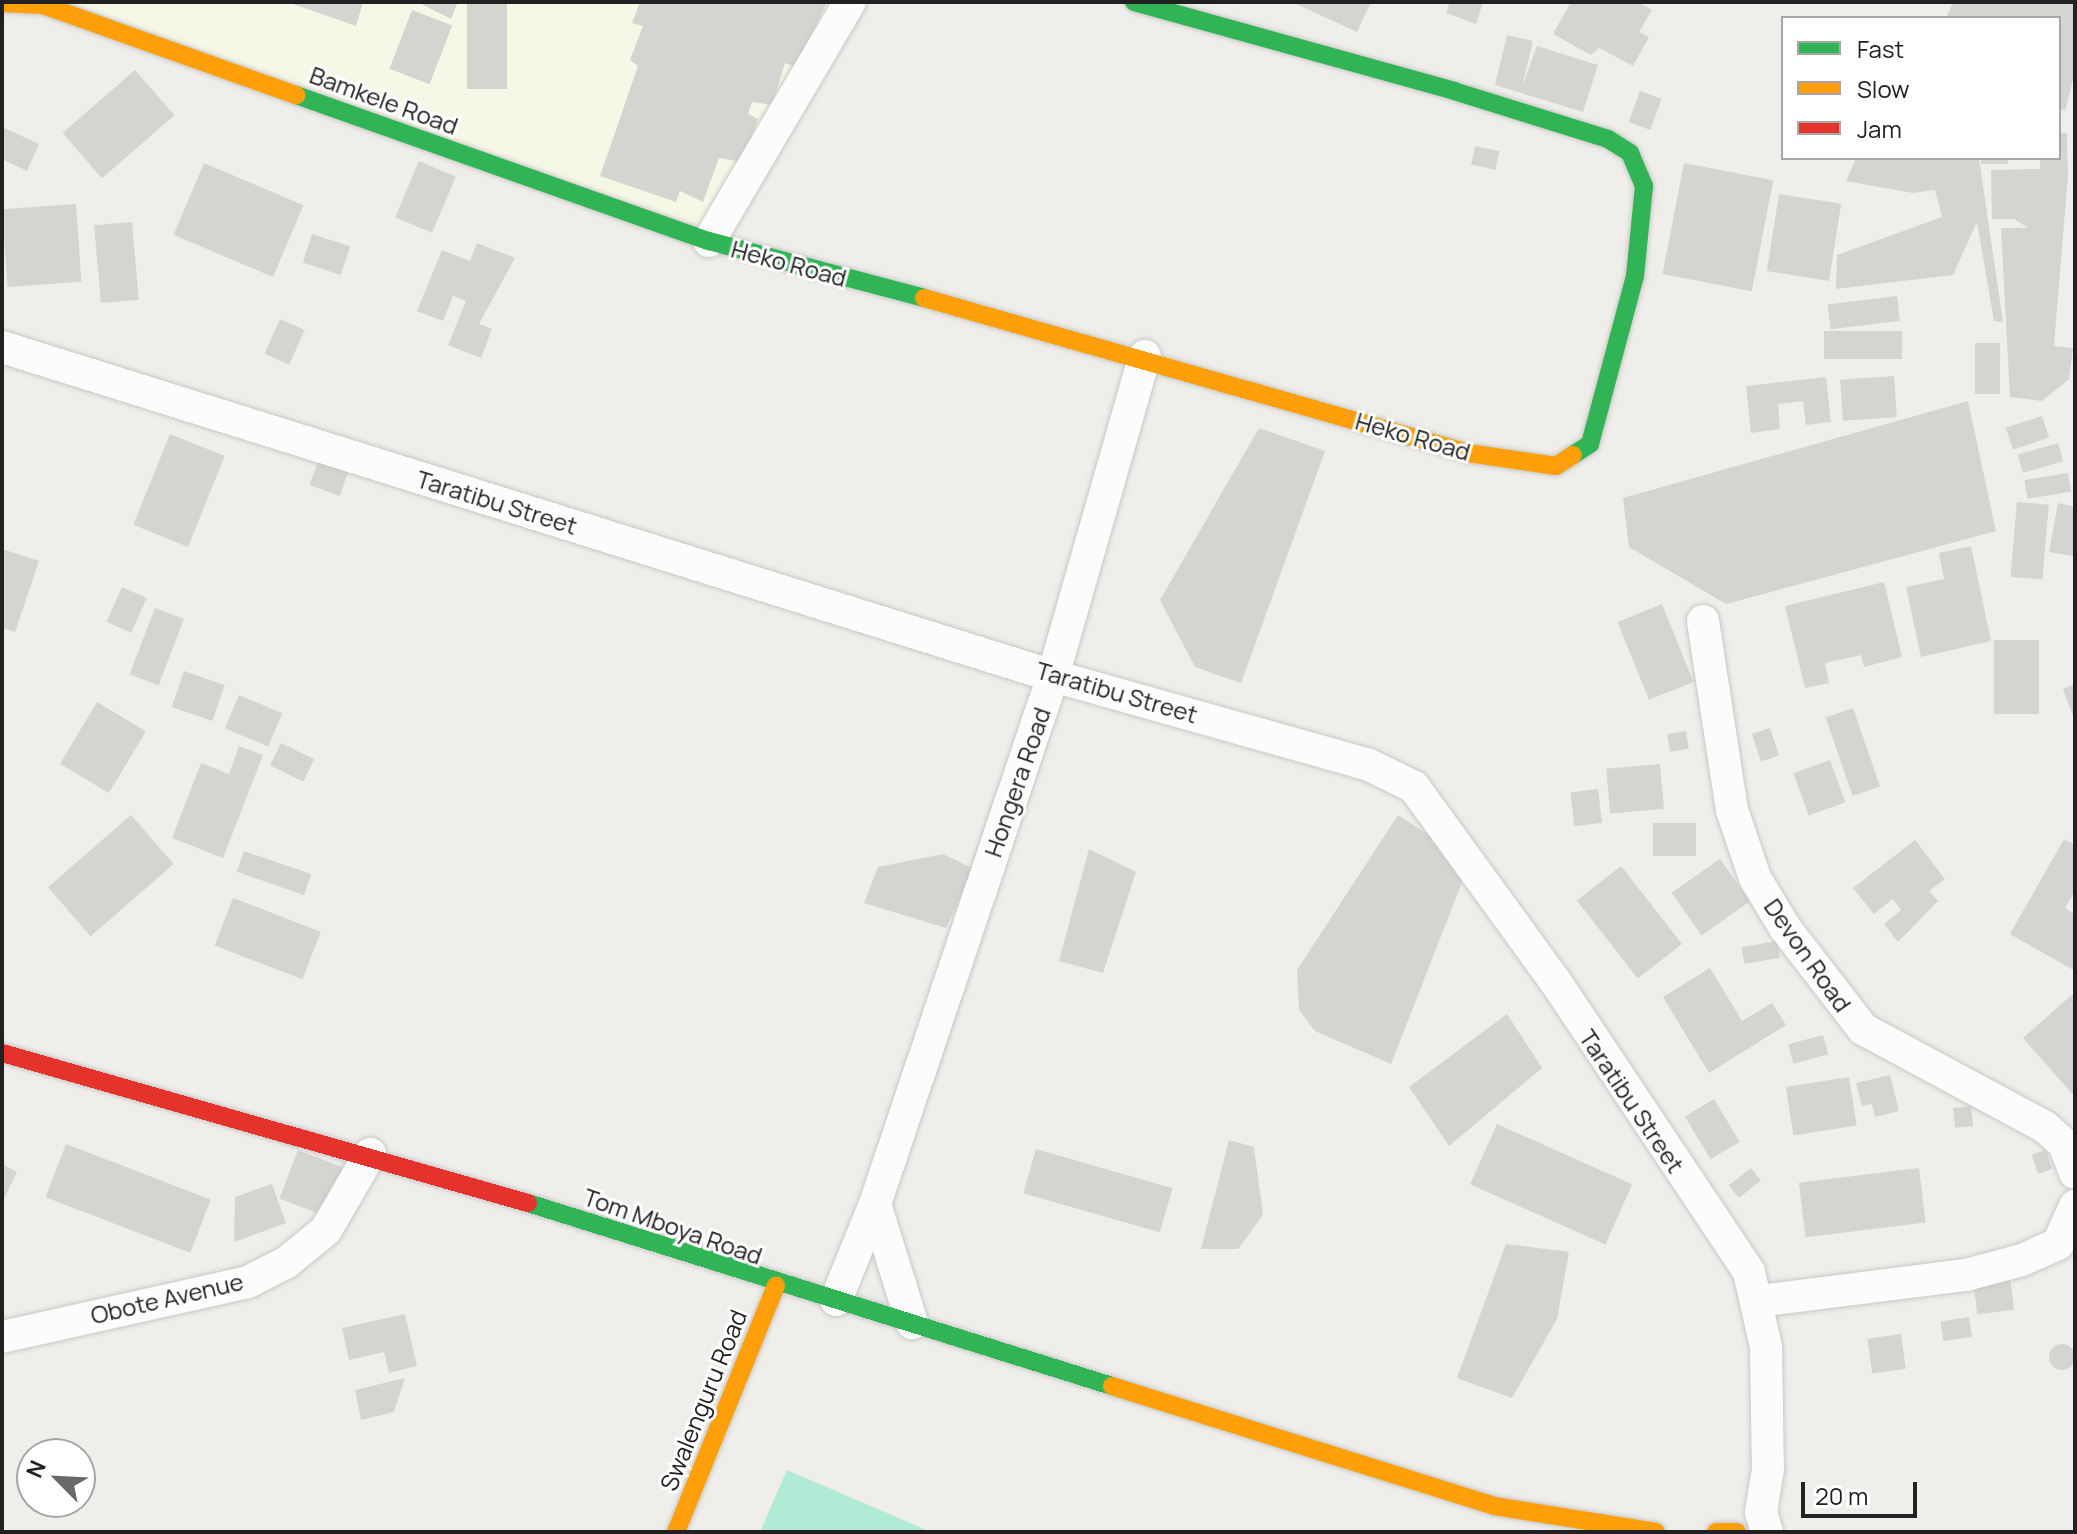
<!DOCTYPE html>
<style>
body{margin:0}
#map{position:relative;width:2077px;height:1534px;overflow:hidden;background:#efeeea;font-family:Manrope,sans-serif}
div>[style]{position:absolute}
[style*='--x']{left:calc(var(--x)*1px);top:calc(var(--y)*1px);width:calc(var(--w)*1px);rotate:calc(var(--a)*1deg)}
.education>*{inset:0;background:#f7f7e7}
.pitch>*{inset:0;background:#b1ebd5}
.building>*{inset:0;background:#d6d4d1;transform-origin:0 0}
.round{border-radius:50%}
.roads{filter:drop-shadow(0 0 2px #c8c8c6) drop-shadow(0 0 2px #c8c8c6)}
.street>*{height:32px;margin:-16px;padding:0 16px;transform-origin:16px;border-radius:16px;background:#fdfcfc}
.fast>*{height:18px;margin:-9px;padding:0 9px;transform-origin:9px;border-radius:9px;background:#30b455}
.slow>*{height:18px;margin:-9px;padding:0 9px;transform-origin:9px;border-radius:9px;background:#ff9f0a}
.jam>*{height:18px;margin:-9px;padding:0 9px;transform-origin:9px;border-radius:9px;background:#e5322d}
span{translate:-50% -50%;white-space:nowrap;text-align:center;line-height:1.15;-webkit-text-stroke:6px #fff;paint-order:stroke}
.street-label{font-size:24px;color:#212121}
.frame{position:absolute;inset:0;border:4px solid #212121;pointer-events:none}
.legend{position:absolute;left:1781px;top:16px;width:280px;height:144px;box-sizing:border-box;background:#fff;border:2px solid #a6a6a6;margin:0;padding:10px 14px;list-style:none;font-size:24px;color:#212121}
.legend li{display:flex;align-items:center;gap:16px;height:40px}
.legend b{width:40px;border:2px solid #a6a6a6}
.north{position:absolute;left:16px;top:1438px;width:80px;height:80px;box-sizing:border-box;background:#fff;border:2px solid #a6a6a6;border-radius:50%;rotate:294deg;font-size:22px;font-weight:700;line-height:32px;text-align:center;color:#212121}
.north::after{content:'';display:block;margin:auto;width:28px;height:36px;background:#696967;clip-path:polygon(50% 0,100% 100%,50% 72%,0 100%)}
.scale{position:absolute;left:1801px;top:1482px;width:116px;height:36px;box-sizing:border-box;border:4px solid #212121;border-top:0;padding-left:10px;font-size:24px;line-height:28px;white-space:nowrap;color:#212121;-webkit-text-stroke:6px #fff;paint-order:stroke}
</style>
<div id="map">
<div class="education">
<div style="clip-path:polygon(67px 2px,839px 2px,706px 235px)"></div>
</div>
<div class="pitch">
<div style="clip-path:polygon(787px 1470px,931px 1532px,760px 1532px)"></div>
</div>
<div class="building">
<div style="clip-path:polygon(287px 2px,363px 2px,356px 26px)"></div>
<div style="clip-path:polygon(417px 2px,458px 2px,451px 19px)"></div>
<div style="left:467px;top:2px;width:40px;height:87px"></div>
<div style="clip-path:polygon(640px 2px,827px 2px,796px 67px,785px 63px,772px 105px,752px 102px,748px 114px,758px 119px,742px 162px,719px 158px,703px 202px,680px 191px,676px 202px,600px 176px,638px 66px,630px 60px,643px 26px,632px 23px)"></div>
<div style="clip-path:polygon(1292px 2px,1371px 2px,1357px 32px)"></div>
<div style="clip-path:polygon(1450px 2px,1483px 2px,1476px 24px,1446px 13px)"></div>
<div style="clip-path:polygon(1571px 2px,1638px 2px,1652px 10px,1639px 32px,1649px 37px,1633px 66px,1599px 48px,1591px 55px,1553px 34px)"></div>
<div style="clip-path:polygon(1953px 2px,2075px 2px,2075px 72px,2065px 111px,2059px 109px,2059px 18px,1946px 18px)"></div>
<div style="left:412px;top:10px;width:43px;height:63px;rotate:21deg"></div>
<div style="clip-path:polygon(1507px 35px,1533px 41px,1522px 87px,1537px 46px,1598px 65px,1583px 112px,1495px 85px)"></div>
<div style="left:135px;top:70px;width:60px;height:96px;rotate:49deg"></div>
<div style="left:1640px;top:91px;width:23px;height:33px;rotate:20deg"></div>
<div style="clip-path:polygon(2px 127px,39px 144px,27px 171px,2px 159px)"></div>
<div style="clip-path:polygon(2059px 133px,2067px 133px,2068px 175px,2054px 346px,2073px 348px,2069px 379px,2042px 401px,2010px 397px,2001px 228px,2028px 228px,2014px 219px,1992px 219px,1991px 170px,2040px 169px,2040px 158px,2059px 158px)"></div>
<div style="left:1475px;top:146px;width:25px;height:19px;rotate:12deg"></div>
<div style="clip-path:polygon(1856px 158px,1979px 158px,2003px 322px,1994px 321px,1977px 222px,1953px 275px,1836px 289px,1837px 255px,1942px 217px,1935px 190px,1913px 193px,1846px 181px)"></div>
<div style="left:1981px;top:158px;width:27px;height:6px"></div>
<div style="left:419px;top:161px;width:40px;height:61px;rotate:23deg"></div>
<div style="left:204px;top:163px;width:108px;height:78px;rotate:23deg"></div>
<div style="left:1684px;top:163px;width:91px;height:113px;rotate:11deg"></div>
<div style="left:1779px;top:194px;width:63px;height:78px;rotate:9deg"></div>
<div style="left:76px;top:204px;width:78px;height:74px;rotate:86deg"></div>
<div style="left:132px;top:222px;width:78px;height:38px;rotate:85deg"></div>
<div style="left:312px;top:234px;width:40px;height:30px;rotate:18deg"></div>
<div style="clip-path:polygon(477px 243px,515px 258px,479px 324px,492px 329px,481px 358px,448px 345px,466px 301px,453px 296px,443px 321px,417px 311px,442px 250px,470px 261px)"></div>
<div style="left:1897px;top:296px;width:25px;height:70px;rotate:83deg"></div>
<div style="left:280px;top:319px;width:27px;height:38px;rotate:24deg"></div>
<div style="left:1902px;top:331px;width:28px;height:78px;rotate:90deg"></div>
<div style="left:1975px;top:343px;width:25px;height:51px"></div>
<div style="left:1894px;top:376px;width:41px;height:54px;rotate:86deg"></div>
<div style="clip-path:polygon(1826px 377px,1831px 422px,1806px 425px,1803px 401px,1778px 404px,1780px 429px,1751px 433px,1746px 386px)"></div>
<div style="clip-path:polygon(1968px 401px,1996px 531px,1726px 604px,1629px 547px,1623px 498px)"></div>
<div style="left:2042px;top:416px;width:23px;height:38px;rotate:72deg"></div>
<div style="clip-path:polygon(1259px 428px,1325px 451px,1241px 683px,1195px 667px,1160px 600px)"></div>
<div style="left:170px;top:434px;width:59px;height:98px;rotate:22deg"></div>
<div style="left:2058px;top:443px;width:19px;height:42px;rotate:74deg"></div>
<div style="left:321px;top:453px;width:32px;height:34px;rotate:20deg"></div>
<div style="left:2068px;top:473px;width:19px;height:44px;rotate:81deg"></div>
<div style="left:2017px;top:502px;width:32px;height:75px;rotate:5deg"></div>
<div style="clip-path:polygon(2058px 503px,2075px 507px,2074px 556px,2049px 552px)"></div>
<div style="clip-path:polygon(1971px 546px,1991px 641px,1921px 657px,1906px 587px,1944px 579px,1939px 553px)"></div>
<div style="clip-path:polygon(2px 549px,39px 561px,15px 632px,2px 628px)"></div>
<div style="clip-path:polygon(1884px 582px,1902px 657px,1864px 667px,1861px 655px,1825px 663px,1829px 683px,1805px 688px,1785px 606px)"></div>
<div style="left:122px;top:587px;width:27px;height:38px;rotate:24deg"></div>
<div style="left:1662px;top:604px;width:84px;height:48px;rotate:68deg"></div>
<div style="left:155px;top:608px;width:31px;height:71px;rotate:21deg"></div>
<div style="left:1994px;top:640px;width:45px;height:74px"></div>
<div style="left:184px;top:671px;width:43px;height:38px;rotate:19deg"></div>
<div style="clip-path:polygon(2075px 684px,2075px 721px,2063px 689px)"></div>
<div style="left:239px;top:695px;width:47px;height:36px;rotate:23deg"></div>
<div style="left:97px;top:702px;width:57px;height:72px;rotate:31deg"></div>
<div style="left:1853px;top:708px;width:83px;height:29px;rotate:71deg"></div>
<div style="left:1770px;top:728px;width:29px;height:19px;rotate:72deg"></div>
<div style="left:1686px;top:731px;width:18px;height:19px;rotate:81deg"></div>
<div style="left:281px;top:743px;width:37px;height:25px;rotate:26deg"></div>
<div style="clip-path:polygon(239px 746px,263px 755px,223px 858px,172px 838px,201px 763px,229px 774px)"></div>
<div style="left:1830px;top:760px;width:45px;height:39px;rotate:70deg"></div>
<div style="left:1660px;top:764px;width:45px;height:54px;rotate:85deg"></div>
<div style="left:1598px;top:789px;width:34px;height:28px;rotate:83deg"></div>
<div style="left:131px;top:815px;width:65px;height:110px;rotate:49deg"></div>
<div style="clip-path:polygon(1398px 815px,1470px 862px,1391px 1064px,1315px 1031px,1299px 1010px,1297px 970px)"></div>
<div style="left:1696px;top:823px;width:33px;height:43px;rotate:90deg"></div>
<div style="clip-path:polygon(2064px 839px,2075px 845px,2075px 891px,2065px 908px,2075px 914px,2075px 971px,2010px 934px)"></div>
<div style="clip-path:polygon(1915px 840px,1945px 879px,1929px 891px,1938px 901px,1898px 942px,1884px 924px,1901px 910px,1893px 899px,1874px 914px,1853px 888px)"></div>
<div style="clip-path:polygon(1089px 849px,1136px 872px,1103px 973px,1059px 961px)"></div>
<div style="left:244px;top:851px;width:71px;height:22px;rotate:19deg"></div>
<div style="clip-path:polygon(943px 854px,974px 869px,946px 928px,864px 903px,878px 867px)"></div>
<div style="left:1720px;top:859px;width:52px;height:59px;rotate:55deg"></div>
<div style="left:1621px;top:866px;width:99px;height:56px;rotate:52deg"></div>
<div style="left:233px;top:898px;width:94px;height:51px;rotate:21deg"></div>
<div style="left:1777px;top:941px;width:17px;height:36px;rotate:80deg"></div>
<div style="clip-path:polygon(1710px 968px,1742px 1021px,1772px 1003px,1786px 1025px,1709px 1073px,1663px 997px)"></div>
<div style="clip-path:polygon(2075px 992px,2075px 1097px,2023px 1038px)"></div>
<div style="clip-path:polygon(1507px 1014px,1542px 1068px,1449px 1146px,1409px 1087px)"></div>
<div style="left:1823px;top:1035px;width:20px;height:36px;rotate:75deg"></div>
<div style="clip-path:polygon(1890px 1075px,1899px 1111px,1875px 1117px,1872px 1104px,1862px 1106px,1856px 1083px)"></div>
<div style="left:1849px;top:1077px;width:49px;height:64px;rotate:81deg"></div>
<div style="left:1714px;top:1099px;width:50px;height:34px;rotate:59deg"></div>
<div style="left:1971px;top:1106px;width:20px;height:18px;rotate:84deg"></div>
<div style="left:1497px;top:1124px;width:148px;height:66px;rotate:24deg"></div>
<div style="clip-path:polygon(1229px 1140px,1254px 1147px,1263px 1215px,1238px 1249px,1201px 1249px)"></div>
<div style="left:66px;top:1144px;width:155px;height:57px;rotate:21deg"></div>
<div style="left:1036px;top:1149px;width:142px;height:46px;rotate:16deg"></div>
<div style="left:298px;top:1150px;width:48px;height:52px;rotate:21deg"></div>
<div style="left:2046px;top:1150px;width:20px;height:15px;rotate:72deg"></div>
<div style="clip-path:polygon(2px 1164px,17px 1172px,2px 1203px)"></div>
<div style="left:1751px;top:1168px;width:16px;height:28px;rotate:52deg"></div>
<div style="left:1919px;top:1168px;width:55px;height:121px;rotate:83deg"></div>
<div style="clip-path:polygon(272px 1184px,286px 1223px,234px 1242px,235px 1197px)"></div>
<div style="clip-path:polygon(1506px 1244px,1569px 1252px,1557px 1319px,1512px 1398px,1457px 1378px)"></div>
<div style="left:2010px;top:1277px;width:33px;height:37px;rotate:83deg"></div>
<div style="clip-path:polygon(405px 1314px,417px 1366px,389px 1373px,384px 1352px,349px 1360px,342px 1328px)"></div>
<div style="left:1969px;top:1317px;width:20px;height:29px;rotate:81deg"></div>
<div style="left:1901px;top:1334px;width:35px;height:34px;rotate:82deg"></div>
<div class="round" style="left:2049px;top:1344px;width:26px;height:26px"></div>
<div style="clip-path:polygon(405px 1378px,394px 1412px,361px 1420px,355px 1390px)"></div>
</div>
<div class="roads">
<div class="street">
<div style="--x:709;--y:241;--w:277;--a:-59.5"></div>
<div style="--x:2;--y:347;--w:1101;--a:17.38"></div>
<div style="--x:1053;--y:676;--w:326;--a:15.7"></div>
<div style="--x:1367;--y:764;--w:52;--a:26.1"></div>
<div style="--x:1414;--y:787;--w:240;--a:54"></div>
<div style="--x:1555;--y:981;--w:350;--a:56.3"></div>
<div style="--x:1749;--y:1272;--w:77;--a:77.2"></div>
<div style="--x:1766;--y:1347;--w:122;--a:89.1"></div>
<div style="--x:1768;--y:1469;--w:44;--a:99.2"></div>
<div style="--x:1761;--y:1512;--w:21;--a:73"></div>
<div style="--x:1703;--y:621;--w:191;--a:81.3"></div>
<div style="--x:1732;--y:810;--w:72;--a:71.3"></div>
<div style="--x:1755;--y:878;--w:58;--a:59"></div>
<div style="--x:1785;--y:928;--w:128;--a:52.3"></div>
<div style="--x:1863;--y:1029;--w:207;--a:28.3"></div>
<div style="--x:2045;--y:1127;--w:25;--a:42"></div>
<div style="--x:2064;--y:1144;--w:31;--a:69"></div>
<div style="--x:875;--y:1204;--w:125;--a:72.7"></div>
<div style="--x:836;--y:1300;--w:104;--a:-67.9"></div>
<div style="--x:875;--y:1204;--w:557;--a:-71.37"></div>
<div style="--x:1053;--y:676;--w:333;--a:-74"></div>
<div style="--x:1759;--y:1301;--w:209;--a:-7.2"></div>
<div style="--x:1966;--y:1275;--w:58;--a:-15"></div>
<div style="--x:2022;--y:1260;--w:39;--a:-24"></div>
<div style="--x:2058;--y:1244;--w:42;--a:-65.9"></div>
<div style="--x:2;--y:1337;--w:252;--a:-12.6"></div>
<div style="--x:248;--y:1282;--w:44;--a:-27.1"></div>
<div style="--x:287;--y:1262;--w:50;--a:-39.4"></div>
<div style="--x:326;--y:1230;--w:88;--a:-59.9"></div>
</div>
<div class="fast">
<div style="--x:1134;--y:2;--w:332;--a:15.5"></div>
<div style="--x:1454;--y:91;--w:161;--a:17.3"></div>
<div style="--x:1608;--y:139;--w:26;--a:32"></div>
<div style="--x:1630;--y:153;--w:36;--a:67"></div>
<div style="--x:1644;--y:186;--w:90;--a:95.7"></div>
<div style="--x:1635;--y:276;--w:174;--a:105"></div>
<div style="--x:1590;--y:444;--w:20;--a:147"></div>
<div style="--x:296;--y:95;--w:438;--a:19.5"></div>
<div style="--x:709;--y:241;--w:222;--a:14.8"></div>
<div style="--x:528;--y:1203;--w:612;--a:17.4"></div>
</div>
<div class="slow">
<div style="--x:2;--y:3;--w:41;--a:2.8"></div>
<div style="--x:43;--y:5;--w:269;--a:19.6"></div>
<div style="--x:924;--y:298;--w:566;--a:15.9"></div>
<div style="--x:1468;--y:453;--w:89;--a:8.4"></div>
<div style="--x:1556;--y:466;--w:20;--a:-33"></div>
<div style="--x:1112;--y:1386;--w:400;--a:17.4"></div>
<div style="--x:1494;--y:1506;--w:164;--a:9.1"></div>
<div style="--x:676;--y:1532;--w:266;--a:-67.9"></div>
<div style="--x:1716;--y:1532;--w:21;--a:0"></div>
</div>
<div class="jam">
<div style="--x:2;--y:1053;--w:547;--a:15.92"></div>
</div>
</div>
<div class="street-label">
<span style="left:384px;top:100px;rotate:20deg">Bamkele Road</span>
<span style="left:789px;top:263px;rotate:15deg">Heko Road</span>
<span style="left:1413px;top:436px;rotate:16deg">Heko Road</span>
<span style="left:497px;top:502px;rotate:17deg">Taratibu Street</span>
<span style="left:1117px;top:692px;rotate:16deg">Taratibu Street</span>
<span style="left:1017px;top:782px;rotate:-71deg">Hongera Road</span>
<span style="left:1808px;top:955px;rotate:55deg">Devon Road</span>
<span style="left:1632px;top:1101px;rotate:56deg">Taratibu Street</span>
<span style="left:673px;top:1226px;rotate:19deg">Tom Mboya Road</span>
<span style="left:167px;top:1298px;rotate:-13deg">Obote Avenue</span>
<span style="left:703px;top:1400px;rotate:-68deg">Swalenguru Road</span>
</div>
<div class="frame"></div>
<ul class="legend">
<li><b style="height:10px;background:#30b455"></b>Fast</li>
<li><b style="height:10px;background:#ff9f0a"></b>Slow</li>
<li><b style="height:10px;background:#e5322d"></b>Jam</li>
</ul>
<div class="north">N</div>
<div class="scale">20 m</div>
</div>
